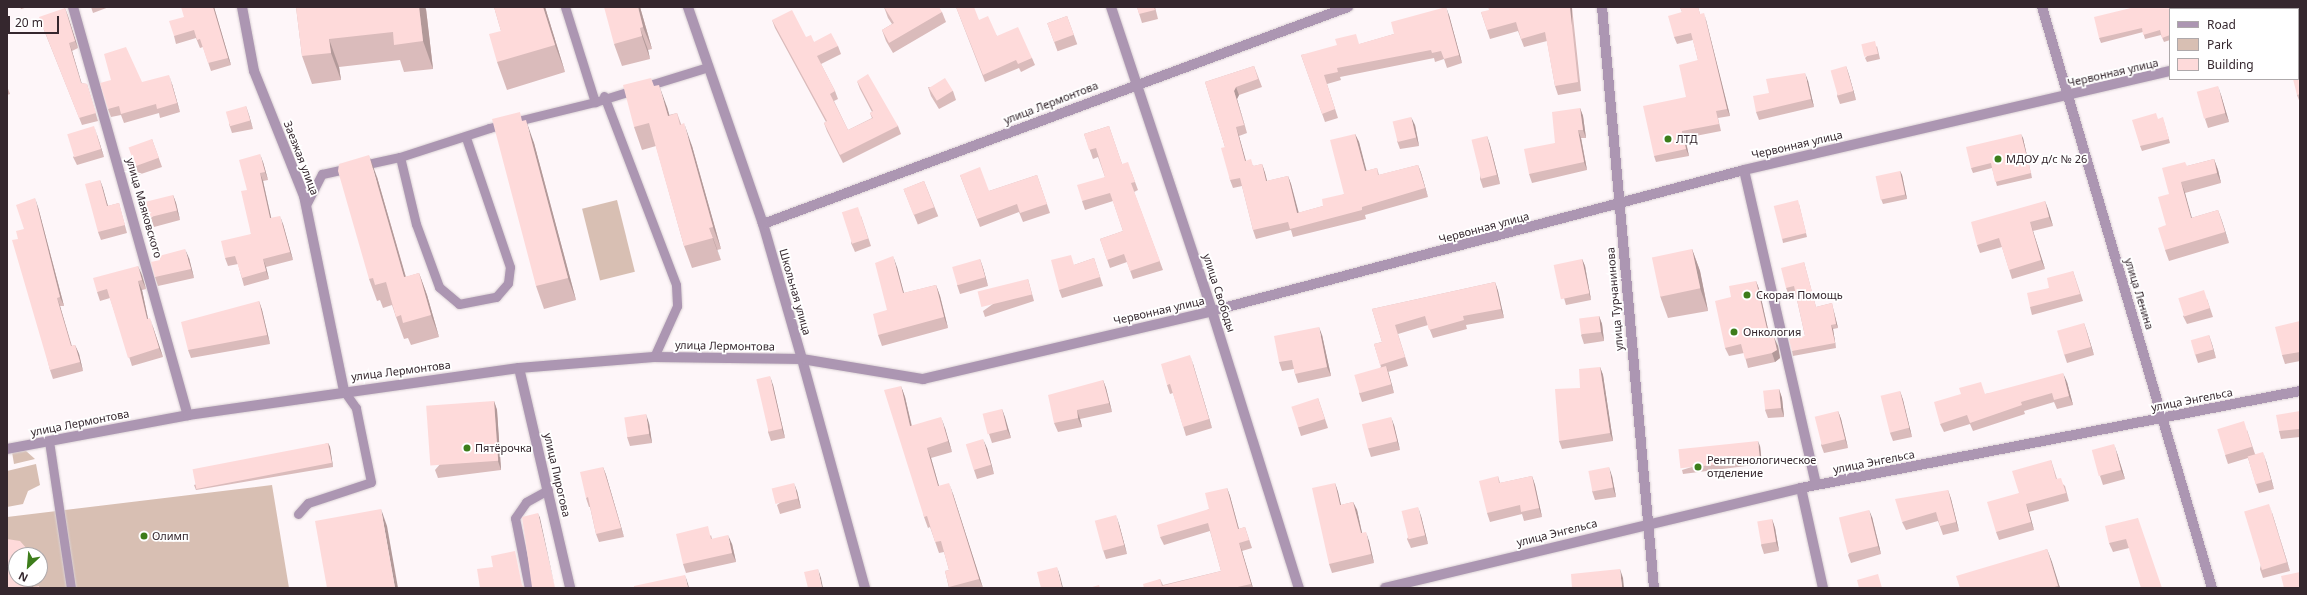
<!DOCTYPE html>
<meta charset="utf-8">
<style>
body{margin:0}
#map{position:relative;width:2307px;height:595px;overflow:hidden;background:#fef6f9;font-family:"Noto Sans",sans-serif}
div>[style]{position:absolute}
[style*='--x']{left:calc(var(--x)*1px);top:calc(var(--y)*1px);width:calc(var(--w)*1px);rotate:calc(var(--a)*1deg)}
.green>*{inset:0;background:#d8bfb3;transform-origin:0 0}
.roads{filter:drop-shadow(0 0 1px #dad1d4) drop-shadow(0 0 1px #dad1d4)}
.service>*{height:9px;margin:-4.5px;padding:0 4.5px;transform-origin:4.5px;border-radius:4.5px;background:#ac96b2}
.minor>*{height:10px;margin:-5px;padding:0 5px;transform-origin:5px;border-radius:5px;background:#ac96b2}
.tertiary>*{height:10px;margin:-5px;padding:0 5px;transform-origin:5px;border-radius:5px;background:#ac96b2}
.wall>*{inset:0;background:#dabbbb;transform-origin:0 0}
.shaded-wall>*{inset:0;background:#b29999;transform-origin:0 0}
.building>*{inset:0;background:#fedada;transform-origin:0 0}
.dots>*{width:11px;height:11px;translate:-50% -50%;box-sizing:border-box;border:2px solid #fff;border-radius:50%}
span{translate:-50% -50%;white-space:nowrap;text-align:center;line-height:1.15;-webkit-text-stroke:3.5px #fff;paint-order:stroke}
.street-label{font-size:11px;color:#35272e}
.poi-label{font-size:11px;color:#35272e}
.left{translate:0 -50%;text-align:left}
.frame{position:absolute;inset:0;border:8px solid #35272e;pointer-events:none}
.legend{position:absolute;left:2169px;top:8px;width:130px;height:72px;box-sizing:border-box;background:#fff;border:1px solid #aea9ab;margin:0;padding:5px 7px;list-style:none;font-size:12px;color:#35272e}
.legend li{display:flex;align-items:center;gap:8px;height:20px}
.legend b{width:20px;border:1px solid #aea9ab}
.north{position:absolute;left:8px;top:547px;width:40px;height:40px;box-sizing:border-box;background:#fff;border:1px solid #aea9ab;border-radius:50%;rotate:206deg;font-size:11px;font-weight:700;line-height:16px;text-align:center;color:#35272e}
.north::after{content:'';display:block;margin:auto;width:14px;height:18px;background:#3d7d1b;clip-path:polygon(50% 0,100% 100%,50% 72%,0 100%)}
.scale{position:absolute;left:8px;top:16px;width:51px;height:18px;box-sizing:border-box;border:2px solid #35272e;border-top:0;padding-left:5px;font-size:12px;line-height:14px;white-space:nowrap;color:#35272e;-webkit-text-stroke:3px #fff;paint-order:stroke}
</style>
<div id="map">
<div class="green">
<div style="left:617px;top:200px;width:74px;height:36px;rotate:76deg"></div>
<div style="clip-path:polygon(26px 451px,35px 459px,14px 464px,12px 452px)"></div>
<div style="clip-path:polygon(36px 464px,40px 485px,28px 491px,23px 504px,7px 507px,7px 471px)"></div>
<div style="clip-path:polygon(evenodd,272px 485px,289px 588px,7px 588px,7px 517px,272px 485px,16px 555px,40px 555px,40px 579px,16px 579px,16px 555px)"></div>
</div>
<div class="roads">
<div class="service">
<div style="--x:565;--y:7;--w:100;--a:72.5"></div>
<div style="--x:604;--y:96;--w:202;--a:69.1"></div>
<div style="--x:676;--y:285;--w:21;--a:87"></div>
<div style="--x:677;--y:306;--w:56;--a:114.3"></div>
<div style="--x:400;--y:157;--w:69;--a:76.6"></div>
<div style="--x:416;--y:224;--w:67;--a:69.9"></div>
<div style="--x:439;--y:287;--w:26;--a:40"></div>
<div style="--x:459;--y:304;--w:38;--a:-11"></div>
<div style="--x:496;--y:297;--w:18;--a:-49"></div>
<div style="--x:508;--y:283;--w:16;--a:-83"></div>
<div style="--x:510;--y:267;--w:136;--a:-108.8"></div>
<div style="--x:306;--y:205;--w:35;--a:-63"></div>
<div style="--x:322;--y:174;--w:80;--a:-12.3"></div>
<div style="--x:400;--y:157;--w:94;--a:-18"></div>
<div style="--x:489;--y:128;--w:109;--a:-13.8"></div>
<div style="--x:595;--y:102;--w:118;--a:-17.2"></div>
<div style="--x:49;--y:441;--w:149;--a:81.5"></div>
<div style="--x:298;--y:514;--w:15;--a:-48"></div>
<div style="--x:308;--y:503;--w:66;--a:-18.4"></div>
<div style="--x:371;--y:482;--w:76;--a:-101.5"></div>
<div style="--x:356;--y:408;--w:21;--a:-125"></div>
<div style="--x:529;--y:588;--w:71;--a:-101.3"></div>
<div style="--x:515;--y:518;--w:19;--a:-55"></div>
<div style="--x:526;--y:502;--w:25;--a:-29"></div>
</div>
<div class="minor">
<div style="--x:73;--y:7;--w:424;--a:74.3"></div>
<div style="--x:242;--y:7;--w:65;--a:79.4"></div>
<div style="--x:254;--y:71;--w:135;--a:68.2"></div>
<div style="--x:304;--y:196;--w:199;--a:78.4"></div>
<div style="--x:2042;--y:7;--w:605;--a:73.69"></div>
<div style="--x:2298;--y:41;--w:2;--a:0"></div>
<div style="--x:1744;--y:170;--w:323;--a:77.1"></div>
<div style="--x:763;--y:224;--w:624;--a:-20.35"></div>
<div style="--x:519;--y:368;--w:226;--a:76.9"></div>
<div style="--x:1801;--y:488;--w:102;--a:77.6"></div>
<div style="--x:865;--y:588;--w:238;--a:-105.4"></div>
<div style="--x:802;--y:359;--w:123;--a:9.4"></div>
<div style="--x:923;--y:379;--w:297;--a:-13.2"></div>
<div style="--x:1212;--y:311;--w:550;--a:-14.84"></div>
<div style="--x:1744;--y:170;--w:437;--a:-13.1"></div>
<div style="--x:1385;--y:588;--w:428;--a:-13.5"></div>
<div style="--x:1801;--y:488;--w:508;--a:-11"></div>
</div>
<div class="tertiary">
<div style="--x:1111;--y:7;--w:320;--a:71.6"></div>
<div style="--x:1212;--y:311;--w:290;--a:72.6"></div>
<div style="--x:1602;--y:7;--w:583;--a:84.89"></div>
<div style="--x:7;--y:449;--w:184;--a:-10.6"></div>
<div style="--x:188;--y:415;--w:334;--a:-8.1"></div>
<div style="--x:519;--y:368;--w:135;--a:-4.7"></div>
<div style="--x:654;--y:357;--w:148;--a:0.8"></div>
<div style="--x:802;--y:359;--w:141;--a:-106.1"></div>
<div style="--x:763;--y:224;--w:230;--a:-109.1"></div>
</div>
</div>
<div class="wall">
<div style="clip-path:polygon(20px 7px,28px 7px,21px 9px)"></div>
<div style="clip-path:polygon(91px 7px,109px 7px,93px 13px)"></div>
<div style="clip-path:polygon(214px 7px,231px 65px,211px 71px,203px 47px,200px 48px,196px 38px,176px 44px,174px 36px,184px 17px)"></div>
<div style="clip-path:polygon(296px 7px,426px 9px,433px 69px,404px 72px,400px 60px,339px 67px,341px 80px,312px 84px,302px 56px)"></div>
<div style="clip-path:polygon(494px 7px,545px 7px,565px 72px,507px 90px,497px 62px,501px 31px)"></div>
<div style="clip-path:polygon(640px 7px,652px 49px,648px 50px,650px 59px,622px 66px,614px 44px)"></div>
<div style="clip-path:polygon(884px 7px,942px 12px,946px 22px,893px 53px,886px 41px,882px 30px,892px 24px,888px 18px)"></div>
<div style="clip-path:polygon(956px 7px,979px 20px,997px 36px,1032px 58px,1035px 65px,1021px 72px,1019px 68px,985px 82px)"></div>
<div style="clip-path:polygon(1137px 7px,1155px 7px,1158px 19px,1142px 23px)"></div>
<div style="clip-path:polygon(1572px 7px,1581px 91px,1558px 95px,1555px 86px,1547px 41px,1524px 47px,1518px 31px,1490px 39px,1481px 12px)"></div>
<div style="clip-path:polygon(1680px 7px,1698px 7px,1700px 14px,1706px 20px,1730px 116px,1718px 118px,1721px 131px,1685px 138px,1689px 156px,1656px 162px,1654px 156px,1686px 97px,1698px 60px,1693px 40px,1677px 44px,1674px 37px,1682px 12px)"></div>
<div style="clip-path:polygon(2135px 7px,2173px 7px,2173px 9px,2170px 9px,2170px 40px,2164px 42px,2161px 35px,2145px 39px,2143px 32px,2101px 43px,2099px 38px)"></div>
<div style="left:2207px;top:7px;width:78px;height:2px"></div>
<div style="clip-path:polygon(65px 8px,78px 48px,72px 51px,81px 83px,87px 84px,98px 121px,82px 125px,42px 25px)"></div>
<div style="clip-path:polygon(1449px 15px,1462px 63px,1447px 68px,1444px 59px,1435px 62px,1434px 58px,1340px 77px,1341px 80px,1327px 84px,1338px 118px,1325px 122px,1301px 55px,1360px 44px,1394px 34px)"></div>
<div style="left:1067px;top:16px;width:30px;height:21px;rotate:70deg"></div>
<div style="clip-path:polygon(772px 20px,814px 42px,838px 46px,841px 54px,821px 64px,835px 91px,838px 99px,834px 101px,848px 130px,872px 118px,870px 113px,872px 112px,860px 89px,857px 81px,898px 126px,901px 134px,843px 163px,827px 131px,824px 123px,826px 122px,775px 28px)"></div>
<div style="clip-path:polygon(1877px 46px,1880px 59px,1867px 62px,1865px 58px)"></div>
<div style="clip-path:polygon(1254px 66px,1262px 87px,1239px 95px,1237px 99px,1247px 133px,1239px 136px,1246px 161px,1254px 166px,1262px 164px,1265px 173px,1267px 181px,1288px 176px,1291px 184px,1298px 213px,1323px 206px,1344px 194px,1355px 134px,1359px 142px,1366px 171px,1377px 168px,1379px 175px,1418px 165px,1421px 173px,1428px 197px,1365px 215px,1366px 219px,1293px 237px,1291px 230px,1256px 239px,1253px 230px,1242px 186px,1233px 188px,1230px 180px,1225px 147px,1205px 82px)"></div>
<div style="clip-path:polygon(1846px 66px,1849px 75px,1856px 100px,1840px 104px,1837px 96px)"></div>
<div style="clip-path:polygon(2300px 69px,2300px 103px,2297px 95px)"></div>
<div style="clip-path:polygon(1808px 81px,1814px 107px,1759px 120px,1756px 112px,1769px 93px)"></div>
<div style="clip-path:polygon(142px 82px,172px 84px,180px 112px,160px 118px,159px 113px,124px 123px,121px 115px,111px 117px,108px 109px)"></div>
<div style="clip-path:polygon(7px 86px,10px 94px,7px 95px)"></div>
<div style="clip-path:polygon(654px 86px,667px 107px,669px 115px,677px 113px,681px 124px,692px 146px,721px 249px,717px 250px,721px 260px,692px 268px,684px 246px,656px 146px,642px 150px,634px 127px)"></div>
<div style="clip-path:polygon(928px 87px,953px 91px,956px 100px,939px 109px,931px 96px)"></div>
<div style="clip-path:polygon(2221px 95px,2229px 122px,2208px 128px,2205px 119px)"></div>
<div style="clip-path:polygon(246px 106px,253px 129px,232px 133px,229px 124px)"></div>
<div style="clip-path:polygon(1580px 108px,1583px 116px,1586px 138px,1581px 138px,1587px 170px,1532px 183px,1529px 174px,1555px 143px)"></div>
<div style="clip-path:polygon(2158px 119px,2164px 122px,2170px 143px,2142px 151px,2140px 146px)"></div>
<div style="clip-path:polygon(523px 121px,534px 143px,576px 300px,544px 309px,536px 286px)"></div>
<div style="clip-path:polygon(1415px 125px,1419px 146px,1400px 149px,1397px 141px)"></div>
<div style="clip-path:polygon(1109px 126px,1122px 164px,1131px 171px,1138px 190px,1134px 192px,1163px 270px,1133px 279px,1127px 262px,1110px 268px,1100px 239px,1123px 231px,1113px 201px,1085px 210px,1082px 201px,1105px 177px,1098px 157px,1093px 159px,1084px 134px)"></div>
<div style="clip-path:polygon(97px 135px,104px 157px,77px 165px,73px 157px)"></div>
<div style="clip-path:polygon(1487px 136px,1490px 145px,1500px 184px,1483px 188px,1480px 179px)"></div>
<div style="clip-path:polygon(2023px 138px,2032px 178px,1997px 186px,1992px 168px,1973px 173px,1971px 168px)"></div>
<div style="clip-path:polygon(152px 139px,162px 167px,138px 175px,135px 166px)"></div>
<div style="clip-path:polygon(2214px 159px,2218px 170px,2221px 183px,2185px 193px,2191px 218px,2218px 210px,2229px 243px,2169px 261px,2165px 250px,2166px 225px,2169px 194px,2187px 166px)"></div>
<div style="clip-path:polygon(263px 162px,268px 180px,263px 181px,271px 218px,283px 224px,293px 260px,266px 267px,269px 279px,244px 286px,238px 264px,228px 266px,225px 258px,251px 234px,247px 190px)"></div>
<div style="clip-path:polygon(1900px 171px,1902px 175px,1907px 199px,1883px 204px,1881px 199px)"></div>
<div style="clip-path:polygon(960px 175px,989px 191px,1037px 175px,1050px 213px,1023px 222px,1019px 212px,980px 227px)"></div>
<div style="clip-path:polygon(377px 177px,406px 277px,419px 273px,427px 295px,439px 337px,411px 345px,408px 338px,404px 339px,396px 317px,392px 305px,383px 308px,380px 300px,377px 301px,369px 279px)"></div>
<div style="clip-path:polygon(100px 180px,108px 206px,119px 203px,121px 211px,127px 233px,101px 240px,98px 232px)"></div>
<div style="left:924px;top:181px;width:38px;height:22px;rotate:68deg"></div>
<div style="clip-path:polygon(173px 195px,176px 203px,180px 220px,154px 227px,151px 218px)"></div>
<div style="clip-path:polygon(2045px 201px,2053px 226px,2033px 231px,2045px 269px,2012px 279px,2002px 247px,1980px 253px,1977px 245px)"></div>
<div style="clip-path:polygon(1799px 204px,1807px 237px,1783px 243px,1782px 238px)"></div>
<div style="clip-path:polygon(38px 207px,64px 306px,60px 306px,72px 346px,75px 345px,79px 354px,83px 371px,53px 379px,50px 370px,18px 239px)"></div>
<div style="clip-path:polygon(861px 216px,871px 246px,855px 252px,851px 243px)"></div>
<div style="clip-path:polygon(1692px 249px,1700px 271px,1708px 311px,1668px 318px,1660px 296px)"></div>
<div style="clip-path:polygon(189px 258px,194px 278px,158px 286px,155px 277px)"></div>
<div style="clip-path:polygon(1094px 258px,1103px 286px,1062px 298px,1059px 290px,1074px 265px)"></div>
<div style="clip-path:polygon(980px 259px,983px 268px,988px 286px,960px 294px,957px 285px)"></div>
<div style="clip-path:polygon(1582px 259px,1585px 266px,1591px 300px,1566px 305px,1564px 298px)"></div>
<div style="clip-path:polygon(1804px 262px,1816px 307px,1832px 303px,1833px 308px,1838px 328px,1833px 329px,1836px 348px,1793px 356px,1792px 351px,1805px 336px,1795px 291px,1788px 293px,1786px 288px)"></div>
<div style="clip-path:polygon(138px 266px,146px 289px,142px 290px,148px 319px,153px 327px,163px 357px,132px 366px,110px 298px,100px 301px,97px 292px)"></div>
<div style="clip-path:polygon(897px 267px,904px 293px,936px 285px,940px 296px,948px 328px,882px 346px,878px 335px,887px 310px)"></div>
<div style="clip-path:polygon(2073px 271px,2083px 301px,2032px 315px,2030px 307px,2049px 288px)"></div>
<div style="clip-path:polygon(1028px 279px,1034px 301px,985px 317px,983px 311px)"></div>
<div style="clip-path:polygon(1756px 281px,1759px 289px,1770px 338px,1778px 346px,1780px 358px,1775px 362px,1748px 368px,1744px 353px,1729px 356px,1725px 348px,1731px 297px)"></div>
<div style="clip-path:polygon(1495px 282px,1498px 291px,1504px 318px,1466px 325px,1467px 329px,1433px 338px,1428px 325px,1398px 334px,1408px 366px,1388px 372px,1394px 393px,1362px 402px,1359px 393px,1381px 367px,1374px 344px,1382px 342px,1372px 309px)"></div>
<div style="clip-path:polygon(2207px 299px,2213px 317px,2187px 324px,2183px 316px)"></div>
<div style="clip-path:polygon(259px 301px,262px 310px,270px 344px,191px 358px,188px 350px)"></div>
<div style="clip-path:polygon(1599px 316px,1602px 324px,1604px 341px,1584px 344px,1581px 335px)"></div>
<div style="clip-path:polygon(2300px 321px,2300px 361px,2285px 364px,2282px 355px)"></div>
<div style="clip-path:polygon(2084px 323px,2094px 355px,2067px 363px,2064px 354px)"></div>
<div style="clip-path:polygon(1322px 335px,1331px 376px,1298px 383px,1295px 374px,1294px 369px,1282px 371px,1279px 362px)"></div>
<div style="clip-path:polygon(2209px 335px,2216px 358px,2198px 363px,2195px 354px)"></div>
<div style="clip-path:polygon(1193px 364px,1212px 428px,1186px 436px,1173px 393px,1170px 394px,1167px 385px)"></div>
<div style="clip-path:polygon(1600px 367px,1603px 375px,1613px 441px,1562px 449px,1559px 441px,1580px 388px)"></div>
<div style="clip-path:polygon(1103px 380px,1106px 388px,1112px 412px,1080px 419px,1082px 427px,1058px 432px,1054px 423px)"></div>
<div style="clip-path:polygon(2067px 382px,2073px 405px,2057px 409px,2054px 402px,2024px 411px,2025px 414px,1973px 431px,1970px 424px,1944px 432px,1940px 424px,1985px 394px)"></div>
<div style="clip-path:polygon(773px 385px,785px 438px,771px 441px,768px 432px)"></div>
<div style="clip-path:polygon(901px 386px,905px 397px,912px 426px,945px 428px,952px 452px,931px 458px,939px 486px,953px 494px,983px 588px,949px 588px,945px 571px,949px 570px,944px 552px,939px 553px,930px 527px,928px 528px,924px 517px)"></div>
<div style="clip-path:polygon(1779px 389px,1782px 398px,1784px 417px,1768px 418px,1765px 410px)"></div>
<div style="clip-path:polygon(1900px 391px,1903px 400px,1912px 437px,1893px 441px,1890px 433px)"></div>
<div style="clip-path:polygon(1318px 398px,1328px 428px,1301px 436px,1298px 427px)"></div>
<div style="clip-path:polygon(494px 401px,497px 410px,501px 470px,438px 478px,435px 470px)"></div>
<div style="clip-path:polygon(1002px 409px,1011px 438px,992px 443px,989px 434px)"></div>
<div style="clip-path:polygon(1838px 411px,1841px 419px,1848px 448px,1824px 453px,1821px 445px)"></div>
<div style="clip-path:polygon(2300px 411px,2300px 437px,2281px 439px,2279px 431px)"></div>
<div style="clip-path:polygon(649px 423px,652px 443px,630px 446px,627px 437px)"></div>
<div style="clip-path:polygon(1394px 425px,1400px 450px,1371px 457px,1368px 448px)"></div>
<div style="clip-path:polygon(2247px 430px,2255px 454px,2266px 461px,2274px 489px,2259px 493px,2256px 484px,2248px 458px,2228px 464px,2225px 455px)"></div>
<div style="clip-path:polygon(328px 443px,330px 447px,333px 467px,196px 490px,194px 485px)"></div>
<div style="clip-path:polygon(1760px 446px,1762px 464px,1683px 474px,1682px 470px)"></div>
<div style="clip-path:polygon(987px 448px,994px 474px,977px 479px,974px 470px)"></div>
<div style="clip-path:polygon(2117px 453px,2125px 479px,2103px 485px,2100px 476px)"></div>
<div style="clip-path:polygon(2051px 460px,2057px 479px,2065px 486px,2069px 501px,2029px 512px,2034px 530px,1999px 540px,1996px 532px,2019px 493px)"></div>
<div style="clip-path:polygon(603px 467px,606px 475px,624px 537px,599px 542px,596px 534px,590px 507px,589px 507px,586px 498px)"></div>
<div style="clip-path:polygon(1498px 476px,1500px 483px,1532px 476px,1535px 485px,1542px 517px,1524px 521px,1522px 514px,1490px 522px,1487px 513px)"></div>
<div style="clip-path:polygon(1612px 476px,1616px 497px,1595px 500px,1592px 491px)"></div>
<div style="clip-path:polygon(1335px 483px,1338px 492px,1341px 505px,1353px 502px,1357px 510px,1362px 533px,1369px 541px,1374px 563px,1332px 573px,1329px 564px)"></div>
<div style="clip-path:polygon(1227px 488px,1230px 496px,1239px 529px,1245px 527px,1252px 548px,1242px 551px,1253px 588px,1144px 588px,1160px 579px,1163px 585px,1221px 571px,1210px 531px,1164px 545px,1160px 537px,1209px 509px)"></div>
<div style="clip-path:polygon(1948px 490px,1951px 499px,1959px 531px,1943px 535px,1938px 521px,1906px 530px,1902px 522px)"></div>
<div style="clip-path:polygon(797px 491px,801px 508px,780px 514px,777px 505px)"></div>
<div style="clip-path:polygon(2272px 513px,2290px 571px,2263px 578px,2260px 569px)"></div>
<div style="clip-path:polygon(1421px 516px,1428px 544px,1411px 548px,1407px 539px)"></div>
<div style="clip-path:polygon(1872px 517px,1881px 554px,1851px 563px,1848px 555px)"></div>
<div style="clip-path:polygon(2138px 518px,2129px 548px,2113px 552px,2109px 543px)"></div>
<div style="clip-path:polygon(1772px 519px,1775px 528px,1779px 551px,1764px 554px,1761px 545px)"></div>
<div style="clip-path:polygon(1119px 524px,1127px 554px,1106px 559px,1103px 550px)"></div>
<div style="clip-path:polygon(711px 535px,712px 539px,732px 544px,736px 562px,686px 573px,683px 564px)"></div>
<div style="clip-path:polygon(2047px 549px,2060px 588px,1960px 588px)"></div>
</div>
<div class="shaded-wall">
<div style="clip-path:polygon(213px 7px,214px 7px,231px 65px,228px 58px)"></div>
<div style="clip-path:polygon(419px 7px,425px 7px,426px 9px,433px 69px,423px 41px)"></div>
<div style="clip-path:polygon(543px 7px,545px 7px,565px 72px,555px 45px)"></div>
<div style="clip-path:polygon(638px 7px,640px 7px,652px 49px,643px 27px)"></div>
<div style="clip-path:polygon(1446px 7px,1449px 15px,1462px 63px,1459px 55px)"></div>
<div style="left:1570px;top:7px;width:2px;height:75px"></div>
<div style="clip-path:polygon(65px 8px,68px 16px,78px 48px,75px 41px)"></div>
<div style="clip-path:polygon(1704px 13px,1706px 20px,1730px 116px,1727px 109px)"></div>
<div style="clip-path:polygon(640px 28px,648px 50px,650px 59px,642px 36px)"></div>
<div style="clip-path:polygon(329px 39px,339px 67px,341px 80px,331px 53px)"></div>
<div style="clip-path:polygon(69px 43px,72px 51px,84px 91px,81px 83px)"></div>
<div style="clip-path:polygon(1846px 66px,1849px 75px,1856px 100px,1853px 91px)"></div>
<div style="clip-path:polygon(1805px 73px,1808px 81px,1814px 107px,1811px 99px)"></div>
<div style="clip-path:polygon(169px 75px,172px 84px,180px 112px,177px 103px)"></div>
<div style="clip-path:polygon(659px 85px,667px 107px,676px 138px,668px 116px)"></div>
<div style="clip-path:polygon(2218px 86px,2221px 95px,2229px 122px,2225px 113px)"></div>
<div style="clip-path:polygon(1236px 87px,1239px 95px,1237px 99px,1247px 133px,1234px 91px)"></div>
<div style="clip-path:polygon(246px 106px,249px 115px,253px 129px,250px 120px)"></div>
<div style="clip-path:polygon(1580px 108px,1583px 116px,1586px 138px,1583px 130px)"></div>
<div style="clip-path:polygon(1411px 117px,1415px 125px,1419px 146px,1416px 137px)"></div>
<div style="clip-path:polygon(526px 120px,534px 143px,576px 300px,568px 278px)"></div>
<div style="clip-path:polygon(684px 123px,692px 146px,721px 249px,713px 227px)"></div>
<div style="clip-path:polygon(94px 126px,97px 135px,104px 157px,101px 149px)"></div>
<div style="clip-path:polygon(1236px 127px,1239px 136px,1248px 169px,1245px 161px)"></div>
<div style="clip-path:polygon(1578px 130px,1581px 138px,1587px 170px,1584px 162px)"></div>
<div style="clip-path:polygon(1682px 131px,1685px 138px,1689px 156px,1686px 149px)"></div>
<div style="clip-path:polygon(1355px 134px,1359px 142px,1369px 180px,1365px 171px)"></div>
<div style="clip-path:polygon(2021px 134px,2023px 138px,2032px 178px,2031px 173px)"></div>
<div style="clip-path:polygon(1487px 136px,1490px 145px,1500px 184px,1497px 175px)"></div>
<div style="clip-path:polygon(260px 154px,263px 162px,268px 180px,265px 172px)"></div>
<div style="clip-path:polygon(369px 155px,377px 177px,412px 299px,404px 277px)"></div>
<div style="clip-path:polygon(2214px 159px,2218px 170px,2221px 183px,2217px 173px)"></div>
<div style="clip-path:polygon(1262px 164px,1265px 173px,1269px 189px,1266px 181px)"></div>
<div style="clip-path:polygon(1418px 165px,1421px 173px,1428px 197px,1425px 188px)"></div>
<div style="clip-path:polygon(1900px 171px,1902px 175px,1907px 199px,1905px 194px)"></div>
<div style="clip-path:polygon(260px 173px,263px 181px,273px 226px,270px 218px)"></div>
<div style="clip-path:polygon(1288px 176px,1291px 184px,1301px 221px,1297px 213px)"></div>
<div style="clip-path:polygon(100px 180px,103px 188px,110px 214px,107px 206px)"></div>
<div style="clip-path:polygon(2181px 182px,2185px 193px,2195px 229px,2191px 218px)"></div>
<div style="clip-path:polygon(173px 195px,176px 203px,180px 220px,177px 211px)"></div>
<div style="clip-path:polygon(35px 198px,38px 207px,64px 306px,60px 297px)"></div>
<div style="clip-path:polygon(2045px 201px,2048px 209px,2053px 226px,2049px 217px)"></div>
<div style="clip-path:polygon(2218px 210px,2222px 221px,2229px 243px,2225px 232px)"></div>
<div style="clip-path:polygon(280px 216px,283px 224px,293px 260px,290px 252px)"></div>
<div style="clip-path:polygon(2030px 222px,2033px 231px,2045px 269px,2041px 260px)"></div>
<div style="clip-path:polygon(709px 228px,717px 250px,721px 260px,713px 238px)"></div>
<div style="clip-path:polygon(185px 249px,189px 258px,194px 278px,191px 269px)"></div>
<div style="clip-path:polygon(1692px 249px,1700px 271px,1708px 311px,1700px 288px)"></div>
<div style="clip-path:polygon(893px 256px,897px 267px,907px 305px,903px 293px)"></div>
<div style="clip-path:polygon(263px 259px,266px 267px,269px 279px,266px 271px)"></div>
<div style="clip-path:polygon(980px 259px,983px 268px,988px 286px,985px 277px)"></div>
<div style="clip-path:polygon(1582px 259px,1585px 266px,1591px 300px,1589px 293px)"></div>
<div style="clip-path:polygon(138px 266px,142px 275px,146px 289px,142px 280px)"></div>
<div style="clip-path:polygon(419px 273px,427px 295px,439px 337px,431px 315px)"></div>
<div style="clip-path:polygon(138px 281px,142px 290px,150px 328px,147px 319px)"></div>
<div style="clip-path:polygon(1756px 281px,1759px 289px,1772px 347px,1769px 338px)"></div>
<div style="clip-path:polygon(1495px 282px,1498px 291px,1504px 318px,1501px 309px)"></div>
<div style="clip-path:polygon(936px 285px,940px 296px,948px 328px,944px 317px)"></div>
<div style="clip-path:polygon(57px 298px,60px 306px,74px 355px,71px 346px)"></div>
<div style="clip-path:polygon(259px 301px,262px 310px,270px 344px,267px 335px)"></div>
<div style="clip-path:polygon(1832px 303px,1833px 308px,1838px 328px,1836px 324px)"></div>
<div style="clip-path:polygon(1599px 316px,1602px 324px,1604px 341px,1601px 332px)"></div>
<div style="clip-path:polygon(150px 318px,163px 357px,159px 348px)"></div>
<div style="clip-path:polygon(2084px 323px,2087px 332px,2094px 355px,2091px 347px)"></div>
<div style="clip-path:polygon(1831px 325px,1833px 329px,1836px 348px,1835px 343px)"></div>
<div style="clip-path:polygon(1319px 327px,1322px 335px,1331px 376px,1327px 367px)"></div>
<div style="clip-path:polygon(2209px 335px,2212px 344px,2216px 358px,2213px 349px)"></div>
<div style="clip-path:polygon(1774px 337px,1778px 346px,1780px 358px,1775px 362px,1772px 353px)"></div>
<div style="clip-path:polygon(75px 345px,79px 354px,83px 371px,80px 362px)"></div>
<div style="clip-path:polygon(1190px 355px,1193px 364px,1212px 428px,1209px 419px)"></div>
<div style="clip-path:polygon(1386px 366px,1389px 374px,1394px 393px,1391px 384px)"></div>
<div style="clip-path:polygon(1600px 367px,1603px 375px,1613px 441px,1610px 433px)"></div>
<div style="clip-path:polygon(2063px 373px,2067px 382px,2073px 405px,2069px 396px)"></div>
<div style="clip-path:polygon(770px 376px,773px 385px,785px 438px,782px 429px)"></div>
<div style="clip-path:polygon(1103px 380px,1106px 388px,1112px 412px,1109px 403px)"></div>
<div style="clip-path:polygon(901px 386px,905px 397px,914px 437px,910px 426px)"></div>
<div style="clip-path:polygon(1779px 389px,1782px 398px,1784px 417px,1781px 408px)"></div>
<div style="clip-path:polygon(1900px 391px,1903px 400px,1912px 437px,1909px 428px)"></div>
<div style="clip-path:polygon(494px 401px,497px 410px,501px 470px,498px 461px)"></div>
<div style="clip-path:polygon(1002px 409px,1005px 417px,1011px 438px,1007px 429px)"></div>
<div style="clip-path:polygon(1077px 410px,1080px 419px,1082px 427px,1078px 418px)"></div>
<div style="clip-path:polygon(1838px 411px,1841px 419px,1848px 448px,1845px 439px)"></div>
<div style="clip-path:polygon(646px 414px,649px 423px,652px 443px,649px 434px)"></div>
<div style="clip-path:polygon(941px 417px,945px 428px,952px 452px,948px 441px)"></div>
<div style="clip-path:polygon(1391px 417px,1394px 425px,1400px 450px,1397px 441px)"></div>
<div style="clip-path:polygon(983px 439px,987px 448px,994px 474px,991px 465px)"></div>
<div style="clip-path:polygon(1758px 441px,1760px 446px,1762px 464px,1760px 460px)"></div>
<div style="clip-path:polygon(328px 443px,330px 447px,333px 467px,332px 463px)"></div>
<div style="clip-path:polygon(2114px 444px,2117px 453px,2125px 479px,2121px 470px)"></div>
<div style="clip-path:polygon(927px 448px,931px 458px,942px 497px,938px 486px)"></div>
<div style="clip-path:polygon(2263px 452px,2266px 461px,2274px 489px,2271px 480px)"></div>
<div style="clip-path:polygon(603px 467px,606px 475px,624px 537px,621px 528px)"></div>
<div style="clip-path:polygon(1609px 467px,1612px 476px,1616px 497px,1613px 488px)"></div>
<div style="clip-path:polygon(1532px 476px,1535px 485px,1542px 517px,1539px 508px)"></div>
<div style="clip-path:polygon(794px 483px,797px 491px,801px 508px,798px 499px)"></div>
<div style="clip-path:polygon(949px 483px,953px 494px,983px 588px,979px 579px)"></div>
<div style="clip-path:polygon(1335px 483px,1338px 492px,1343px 514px,1340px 505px)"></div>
<div style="clip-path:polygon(1227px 488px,1230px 496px,1241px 537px,1238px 529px)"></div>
<div style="clip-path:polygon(1948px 490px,1951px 499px,1959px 531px,1956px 522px)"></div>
<div style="clip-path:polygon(1353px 502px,1357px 510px,1364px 542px,1361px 533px)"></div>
<div style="clip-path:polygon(2026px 504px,2029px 512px,2034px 530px,2031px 522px)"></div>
<div style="clip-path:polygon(2269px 504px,2272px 513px,2290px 571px,2287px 562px)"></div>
<div style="clip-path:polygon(1418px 507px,1421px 516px,1428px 544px,1425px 535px)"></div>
<div style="clip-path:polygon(381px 509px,387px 526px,398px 588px,395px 588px)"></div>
<div style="clip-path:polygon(1869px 510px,1872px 517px,1881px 554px,1878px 546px)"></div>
<div style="clip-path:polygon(538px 513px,540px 518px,555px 588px)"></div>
<div style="clip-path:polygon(1116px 515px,1119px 524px,1127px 554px,1124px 545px)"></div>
<div style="clip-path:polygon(1772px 519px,1775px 528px,1779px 551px,1776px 542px)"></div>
<div style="clip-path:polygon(1366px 532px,1369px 541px,1374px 563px,1371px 554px)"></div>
<div style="clip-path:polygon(728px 535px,732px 544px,736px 562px,732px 553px)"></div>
<div style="clip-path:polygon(1239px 543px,1242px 551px,1253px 588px,1251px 584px)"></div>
<div style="clip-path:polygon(2047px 549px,2052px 562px,2060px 588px,2059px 588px)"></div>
<div style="clip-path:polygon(1057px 567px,1060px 576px,1063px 588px,1062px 588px)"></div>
<div style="clip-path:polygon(818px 569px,821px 578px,823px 588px,822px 588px)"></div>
<div style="clip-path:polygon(1620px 569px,1623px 578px,1624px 588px,1622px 588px)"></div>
<div style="clip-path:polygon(685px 575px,688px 584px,689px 588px,688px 588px)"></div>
<div style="left:29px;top:579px;width:4px;height:9px"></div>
</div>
<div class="building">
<div style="clip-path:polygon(181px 7px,213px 7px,228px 58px,208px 63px,200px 39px,197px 40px,194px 30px,174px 36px,169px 21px,184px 17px)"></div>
<div style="clip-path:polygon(296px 7px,419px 7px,423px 41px,394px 45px,393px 32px,329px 39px,331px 53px,302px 56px)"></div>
<div style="clip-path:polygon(494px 7px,543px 7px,555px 45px,497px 62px,489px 34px,501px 31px)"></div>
<div style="clip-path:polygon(604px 7px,638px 7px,643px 27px,640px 28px,642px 36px,614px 44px)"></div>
<div style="clip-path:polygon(884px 7px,939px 7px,942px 12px,889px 43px,882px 30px,894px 23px)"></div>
<div style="clip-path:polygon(956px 7px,974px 7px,979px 20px,988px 16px,997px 36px,1018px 27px,1032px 58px,1018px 64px,1016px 60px,983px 75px)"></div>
<div style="clip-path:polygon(1137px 7px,1154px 7px,1155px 10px,1139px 14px)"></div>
<div style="clip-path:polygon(1446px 7px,1459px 55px,1444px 59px,1441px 51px,1432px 53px,1431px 50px,1337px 68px,1338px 72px,1324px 75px,1335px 109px,1322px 114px,1301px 55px,1337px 45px,1335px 39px,1356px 34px,1359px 44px,1394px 34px,1391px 22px)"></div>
<div style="clip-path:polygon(1488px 7px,1570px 7px,1578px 82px,1555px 86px,1545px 32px,1521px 39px,1516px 22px,1487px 30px,1481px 12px,1489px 10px)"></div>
<div style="clip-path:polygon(1680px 7px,1698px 7px,1700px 14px,1704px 13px,1727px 109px,1716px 111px,1719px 124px,1682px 131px,1686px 149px,1654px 156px,1643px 106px,1686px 97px,1679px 65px,1698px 60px,1691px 33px,1674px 37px,1668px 16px,1682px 12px)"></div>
<div style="clip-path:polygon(2135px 7px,2172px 7px,2173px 9px,2170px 9px,2170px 35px,2162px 38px,2160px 30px,2143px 35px,2142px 28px,2099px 38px,2094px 17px)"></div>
<div style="clip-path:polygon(2207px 7px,2249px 7px,2241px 9px,2208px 9px)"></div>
<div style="clip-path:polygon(65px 8px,75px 41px,69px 43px,81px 83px,87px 84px,96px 113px,79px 118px,39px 17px)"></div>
<div style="clip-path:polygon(792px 10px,806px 37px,811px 35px,814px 42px,831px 33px,838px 46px,817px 56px,835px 91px,830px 94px,848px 130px,873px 118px,870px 113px,873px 111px,857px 81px,868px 74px,898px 126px,840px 155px,824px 123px,827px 121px,772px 20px)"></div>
<div style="left:1067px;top:16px;width:20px;height:21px;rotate:70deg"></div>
<div style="left:1875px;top:41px;width:13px;height:14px;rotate:77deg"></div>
<div style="clip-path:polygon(126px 47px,142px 82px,169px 75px,177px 103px,157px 109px,156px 104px,121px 114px,119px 106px,108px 109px,100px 83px,111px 80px,104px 54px)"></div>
<div style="clip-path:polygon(1254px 66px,1258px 79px,1236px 87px,1234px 91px,1244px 125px,1236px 127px,1245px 161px,1251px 159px,1253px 166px,1262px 164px,1266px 181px,1288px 176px,1297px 213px,1323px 206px,1322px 199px,1344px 194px,1330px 140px,1355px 134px,1365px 171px,1377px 168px,1378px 175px,1418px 165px,1425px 188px,1362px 207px,1362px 210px,1290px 229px,1288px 222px,1253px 230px,1240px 178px,1230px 180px,1221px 148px,1225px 147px,1205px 82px)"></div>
<div style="left:1846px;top:66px;width:26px;height:16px;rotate:74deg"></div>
<div style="clip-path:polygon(2298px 69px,2300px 69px,2300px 94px,2297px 95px,2293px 79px,2298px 79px)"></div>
<div style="clip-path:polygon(1805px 73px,1811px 99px,1756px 112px,1753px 96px,1769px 93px,1766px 79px)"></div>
<div style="clip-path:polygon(651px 78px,654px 86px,659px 85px,668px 116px,677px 113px,680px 125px,684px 123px,713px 227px,709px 228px,713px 238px,684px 246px,649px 123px,634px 127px,623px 85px)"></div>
<div style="left:945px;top:78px;width:15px;height:19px;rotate:58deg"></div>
<div style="left:2218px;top:86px;width:28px;height:22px;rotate:75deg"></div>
<div style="left:246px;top:106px;width:15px;height:21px;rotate:74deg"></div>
<div style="clip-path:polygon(1580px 108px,1583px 130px,1578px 130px,1584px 162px,1529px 174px,1524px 149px,1555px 143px,1552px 112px)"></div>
<div style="clip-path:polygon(520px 112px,522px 121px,526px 120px,568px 278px,536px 286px,492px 119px)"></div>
<div style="clip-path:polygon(2156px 113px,2158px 119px,2163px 117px,2169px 139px,2140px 146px,2132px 120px)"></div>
<div style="left:1411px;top:117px;width:21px;height:19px;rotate:76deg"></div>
<div style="left:94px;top:126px;width:24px;height:28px;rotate:73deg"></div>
<div style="clip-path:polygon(1109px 126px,1122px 164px,1128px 162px,1135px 182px,1131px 183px,1160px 261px,1130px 271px,1124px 254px,1107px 260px,1100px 239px,1123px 231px,1110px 193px,1082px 201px,1077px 185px,1105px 177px,1096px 148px,1089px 150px,1084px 134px)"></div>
<div style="clip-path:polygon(2021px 134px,2031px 173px,1995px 182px,1991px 163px,1971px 168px,1966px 147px)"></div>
<div style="left:1487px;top:136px;width:40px;height:16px;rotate:76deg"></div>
<div style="left:152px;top:139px;width:20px;height:25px;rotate:70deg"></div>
<div style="clip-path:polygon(260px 154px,265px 172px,260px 173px,270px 218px,280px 216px,290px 252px,263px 259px,266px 271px,242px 278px,235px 256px,225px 258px,221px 241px,251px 234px,241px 191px,247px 190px,239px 160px)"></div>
<div style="clip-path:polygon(369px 155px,404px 277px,419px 273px,431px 315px,403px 323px,401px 315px,396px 317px,386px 282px,375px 285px,373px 278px,369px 279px,338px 171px,339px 164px)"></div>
<div style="clip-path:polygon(2214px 159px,2217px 173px,2181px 182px,2191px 218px,2218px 210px,2225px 232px,2165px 250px,2158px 228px,2166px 225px,2158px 197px,2169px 194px,2162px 168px,2185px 162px,2187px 166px)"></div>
<div style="clip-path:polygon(980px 167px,989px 191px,1037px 175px,1047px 204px,1020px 213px,1017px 204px,977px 219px,960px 175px)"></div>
<div style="left:1900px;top:171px;width:24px;height:25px;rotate:78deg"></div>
<div style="clip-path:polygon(100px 180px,107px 206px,119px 203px,125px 225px,98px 232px,85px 184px)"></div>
<div style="left:924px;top:181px;width:28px;height:22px;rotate:69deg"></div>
<div style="left:173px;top:195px;width:16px;height:28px;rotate:76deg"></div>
<div style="clip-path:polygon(35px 198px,60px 297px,57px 298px,71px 346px,75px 345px,80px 362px,50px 370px,12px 240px,18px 239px,16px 231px,24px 229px,16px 205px)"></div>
<div style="left:1798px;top:200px;width:34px;height:25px;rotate:76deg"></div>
<div style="clip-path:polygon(2045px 201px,2049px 217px,2030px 222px,2041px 260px,2009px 270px,1999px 238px,1977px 245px,1971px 222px)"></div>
<div style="left:858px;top:207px;width:33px;height:17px;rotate:72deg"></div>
<div style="clip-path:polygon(185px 249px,191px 269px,155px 277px,151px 262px,160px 260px,159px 256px)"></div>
<div style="left:1692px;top:249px;width:40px;height:41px;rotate:78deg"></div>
<div style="clip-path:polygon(1071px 255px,1074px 265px,1094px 258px,1100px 277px,1059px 290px,1051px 260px)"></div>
<div style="clip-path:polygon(893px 256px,903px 293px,936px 285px,944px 317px,878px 335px,873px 314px,887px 310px,875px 263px)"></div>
<div style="left:980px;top:259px;width:19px;height:29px;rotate:74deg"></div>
<div style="left:1582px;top:259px;width:35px;height:29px;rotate:78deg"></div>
<div style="clip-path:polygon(1804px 262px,1816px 307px,1832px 303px,1836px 324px,1831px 325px,1835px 343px,1792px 351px,1789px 339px,1805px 336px,1794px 286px,1786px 288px,1781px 268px)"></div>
<div style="clip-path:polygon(138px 266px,142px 280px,138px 281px,147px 319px,150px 318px,159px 348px,128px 358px,107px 289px,97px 292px,93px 278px)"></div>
<div style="clip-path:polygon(2073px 271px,2080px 294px,2030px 307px,2027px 293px,2049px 288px,2047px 278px)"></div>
<div style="left:1028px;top:279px;width:16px;height:52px;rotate:76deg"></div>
<div style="clip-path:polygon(1756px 281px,1769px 338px,1774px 337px,1777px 350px,1772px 353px,1745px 359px,1741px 344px,1725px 348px,1715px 301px,1731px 297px,1729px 286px)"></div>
<div style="clip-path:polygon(1495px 282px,1501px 309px,1463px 316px,1464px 320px,1429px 330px,1425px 316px,1395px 325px,1405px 357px,1380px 365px,1374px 344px,1382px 342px,1372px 309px)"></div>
<div style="left:2204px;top:290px;width:19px;height:27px;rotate:72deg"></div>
<div style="clip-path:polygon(259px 301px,267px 335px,188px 350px,181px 322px)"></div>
<div style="left:1599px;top:316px;width:16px;height:20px;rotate:83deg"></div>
<div style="clip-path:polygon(2300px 321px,2300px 352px,2282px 355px,2275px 327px)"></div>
<div style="left:2084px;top:323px;width:25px;height:28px;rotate:74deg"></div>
<div style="clip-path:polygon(1319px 327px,1327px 367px,1295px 374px,1292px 360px,1279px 362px,1274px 336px)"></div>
<div style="left:2209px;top:335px;width:15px;height:19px;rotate:74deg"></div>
<div style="clip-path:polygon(1190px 355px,1209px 419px,1183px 427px,1170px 384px,1167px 385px,1161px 364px)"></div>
<div style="left:1386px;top:366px;width:19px;height:33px;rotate:74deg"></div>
<div style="clip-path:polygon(1600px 367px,1610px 433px,1559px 441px,1555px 389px,1580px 388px,1579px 369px)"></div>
<div style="clip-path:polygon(2063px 373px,2069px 396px,2054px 400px,2052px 393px,2021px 402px,2022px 405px,1970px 423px,1967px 415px,1940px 424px,1934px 402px,1961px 394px,1959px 388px,1981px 382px,1985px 394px)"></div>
<div style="left:770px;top:376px;width:54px;height:14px;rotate:77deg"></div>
<div style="clip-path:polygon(1103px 380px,1109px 403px,1077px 410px,1078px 418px,1054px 423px,1048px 395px)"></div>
<div style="clip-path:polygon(901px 386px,910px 426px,941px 417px,948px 441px,927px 448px,938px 486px,949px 483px,979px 579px,949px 587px,945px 571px,949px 570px,941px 541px,935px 542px,927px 516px,924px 517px,884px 390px)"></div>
<div style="left:1779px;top:389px;width:19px;height:16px;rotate:84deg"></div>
<div style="left:1900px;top:391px;width:38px;height:20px;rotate:76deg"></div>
<div style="left:1318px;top:398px;width:22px;height:28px;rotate:72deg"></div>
<div style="left:494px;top:401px;width:60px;height:68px;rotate:86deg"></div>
<div style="left:1002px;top:409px;width:21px;height:20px;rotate:76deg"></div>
<div style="left:1838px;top:411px;width:29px;height:24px;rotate:76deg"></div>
<div style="clip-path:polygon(2300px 411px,2300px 432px,2299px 429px,2279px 431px,2276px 415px)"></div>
<div style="left:646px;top:414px;width:20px;height:22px;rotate:81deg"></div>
<div style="left:1391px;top:417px;width:25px;height:30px;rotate:76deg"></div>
<div style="left:2244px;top:421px;width:27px;height:28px;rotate:73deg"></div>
<div style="left:983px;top:439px;width:27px;height:18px;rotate:73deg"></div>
<div style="left:1758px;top:441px;width:19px;height:80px;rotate:84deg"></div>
<div style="left:328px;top:443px;width:20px;height:138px;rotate:79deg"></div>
<div style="left:2114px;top:444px;width:27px;height:23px;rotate:75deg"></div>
<div style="left:2263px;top:452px;width:29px;height:16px;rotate:74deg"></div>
<div style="clip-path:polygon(2051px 460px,2056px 479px,2061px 478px,2066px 493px,2026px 504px,2031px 522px,1996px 532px,1987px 502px,2019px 493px,2012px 471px)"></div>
<div style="clip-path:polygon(603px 467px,621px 528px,596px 534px,588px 497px,586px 498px,580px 472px)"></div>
<div style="left:1609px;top:467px;width:21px;height:21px;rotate:79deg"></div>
<div style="clip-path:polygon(1498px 476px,1499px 483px,1532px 476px,1539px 508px,1521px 512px,1520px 505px,1487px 513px,1479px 481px)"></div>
<div style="left:794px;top:483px;width:16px;height:23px;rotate:76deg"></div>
<div style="clip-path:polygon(1335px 483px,1340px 505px,1353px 502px,1361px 533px,1366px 532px,1371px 554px,1329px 564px,1312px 488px)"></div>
<div style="clip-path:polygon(1227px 488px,1238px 529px,1245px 527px,1249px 540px,1239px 543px,1251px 584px,1233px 588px,1144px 588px,1143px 584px,1160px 579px,1162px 586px,1221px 571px,1208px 523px,1160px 537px,1157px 525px,1209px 509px,1205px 493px)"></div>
<div style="clip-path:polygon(1948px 490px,1956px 522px,1940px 526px,1936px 512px,1902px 522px,1895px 499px)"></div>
<div style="left:2269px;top:504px;width:61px;height:26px;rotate:73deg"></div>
<div style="left:1418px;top:507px;width:29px;height:17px;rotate:76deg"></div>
<div style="clip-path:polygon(381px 509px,395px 588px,327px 588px,315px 521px)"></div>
<div style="left:1869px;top:510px;width:37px;height:31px;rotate:76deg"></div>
<div style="clip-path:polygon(538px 513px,555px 588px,530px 588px,532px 587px,522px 517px)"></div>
<div style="left:1116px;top:515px;width:31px;height:22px;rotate:75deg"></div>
<div style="clip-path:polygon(2138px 518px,2162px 588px,2141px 588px,2126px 539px,2109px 543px,2105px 526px)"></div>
<div style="left:1772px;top:519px;width:23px;height:15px;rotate:80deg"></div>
<div style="clip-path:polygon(708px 526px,711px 539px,728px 535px,732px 553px,683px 564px,676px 534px)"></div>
<div style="clip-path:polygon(7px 539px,20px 541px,28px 550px,29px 555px,16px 555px,16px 579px,29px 579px,27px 588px,39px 586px,39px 588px,7px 588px)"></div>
<div style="clip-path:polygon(2047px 549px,2058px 586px,2051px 588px,1960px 588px,1956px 576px)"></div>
<div style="clip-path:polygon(515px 551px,522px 585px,525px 588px,480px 588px,477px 569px,493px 567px,491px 556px)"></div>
<div style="clip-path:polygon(1057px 567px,1062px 588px,1041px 588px,1037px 572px)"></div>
<div style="clip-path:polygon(818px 569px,822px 588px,808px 588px,804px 572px)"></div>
<div style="clip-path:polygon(1620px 569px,1622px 588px,1572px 588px,1571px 574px)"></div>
<div style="clip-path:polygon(2300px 572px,2300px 588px,2284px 588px,2281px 576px)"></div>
<div style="clip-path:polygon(1878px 574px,1882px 588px,1859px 588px,1857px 580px)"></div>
<div style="clip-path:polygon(685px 575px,688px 588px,634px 588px,634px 586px)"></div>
<div style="clip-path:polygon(1099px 585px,1100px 588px,1089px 588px)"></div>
</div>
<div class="dots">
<div style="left:1668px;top:139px;background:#3d7d1b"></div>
<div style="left:1998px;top:159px;background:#3d7d1b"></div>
<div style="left:1747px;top:295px;background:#3d7d1b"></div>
<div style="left:1734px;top:332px;background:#3d7d1b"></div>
<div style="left:467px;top:448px;background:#3d7d1b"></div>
<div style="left:1698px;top:467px;background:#3d7d1b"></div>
<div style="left:144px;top:536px;background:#3d7d1b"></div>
</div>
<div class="street-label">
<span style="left:2113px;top:73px;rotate:-13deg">Червонная улица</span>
<span style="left:1051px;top:103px;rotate:-21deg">улица Лермонтова</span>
<span style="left:1797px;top:145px;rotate:-13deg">Червонная улица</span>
<span style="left:301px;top:158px;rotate:69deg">Заезжая улица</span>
<span style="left:144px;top:208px;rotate:74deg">улица Маяковского</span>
<span style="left:1484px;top:228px;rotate:-15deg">Червонная улица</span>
<span style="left:795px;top:292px;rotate:74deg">Школьная улица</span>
<span style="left:1219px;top:293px;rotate:72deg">улица Свободы</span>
<span style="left:2139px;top:294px;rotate:73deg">улица Ленина</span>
<span style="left:1615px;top:299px;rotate:-95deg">улица Турчанинова</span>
<span style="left:1159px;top:311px;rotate:-13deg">Червонная улица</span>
<span style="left:725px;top:346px;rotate:1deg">улица Лермонтова</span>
<span style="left:401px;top:371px;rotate:-7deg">улица Лермонтова</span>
<span style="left:2192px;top:400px;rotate:-11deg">улица Энгельса</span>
<span style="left:80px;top:423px;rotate:-11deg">улица Лермонтова</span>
<span style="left:1874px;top:462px;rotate:-11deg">улица Энгельса</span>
<span style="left:557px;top:475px;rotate:77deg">улица Пирогова</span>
<span style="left:1557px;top:533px;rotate:-14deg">улица Энгельса</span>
</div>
<div class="poi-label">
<span class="left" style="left:1676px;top:139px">ЛТД</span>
<span class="left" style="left:2006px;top:159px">МДОУ д/с № 26</span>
<span class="left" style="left:1756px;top:295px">Скорая Помощь</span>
<span class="left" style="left:1743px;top:332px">Онкология</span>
<span class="left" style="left:475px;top:448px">Пятёрочка</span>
<span class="left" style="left:1707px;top:467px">Рентгенологическое<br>отделение</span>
<span class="left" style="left:152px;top:536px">Олимп</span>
</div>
<div class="frame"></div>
<ul class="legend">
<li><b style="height:5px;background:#ac96b2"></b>Road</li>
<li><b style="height:11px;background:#d8bfb3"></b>Park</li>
<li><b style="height:11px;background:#fedada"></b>Building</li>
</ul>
<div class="north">N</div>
<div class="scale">20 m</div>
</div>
